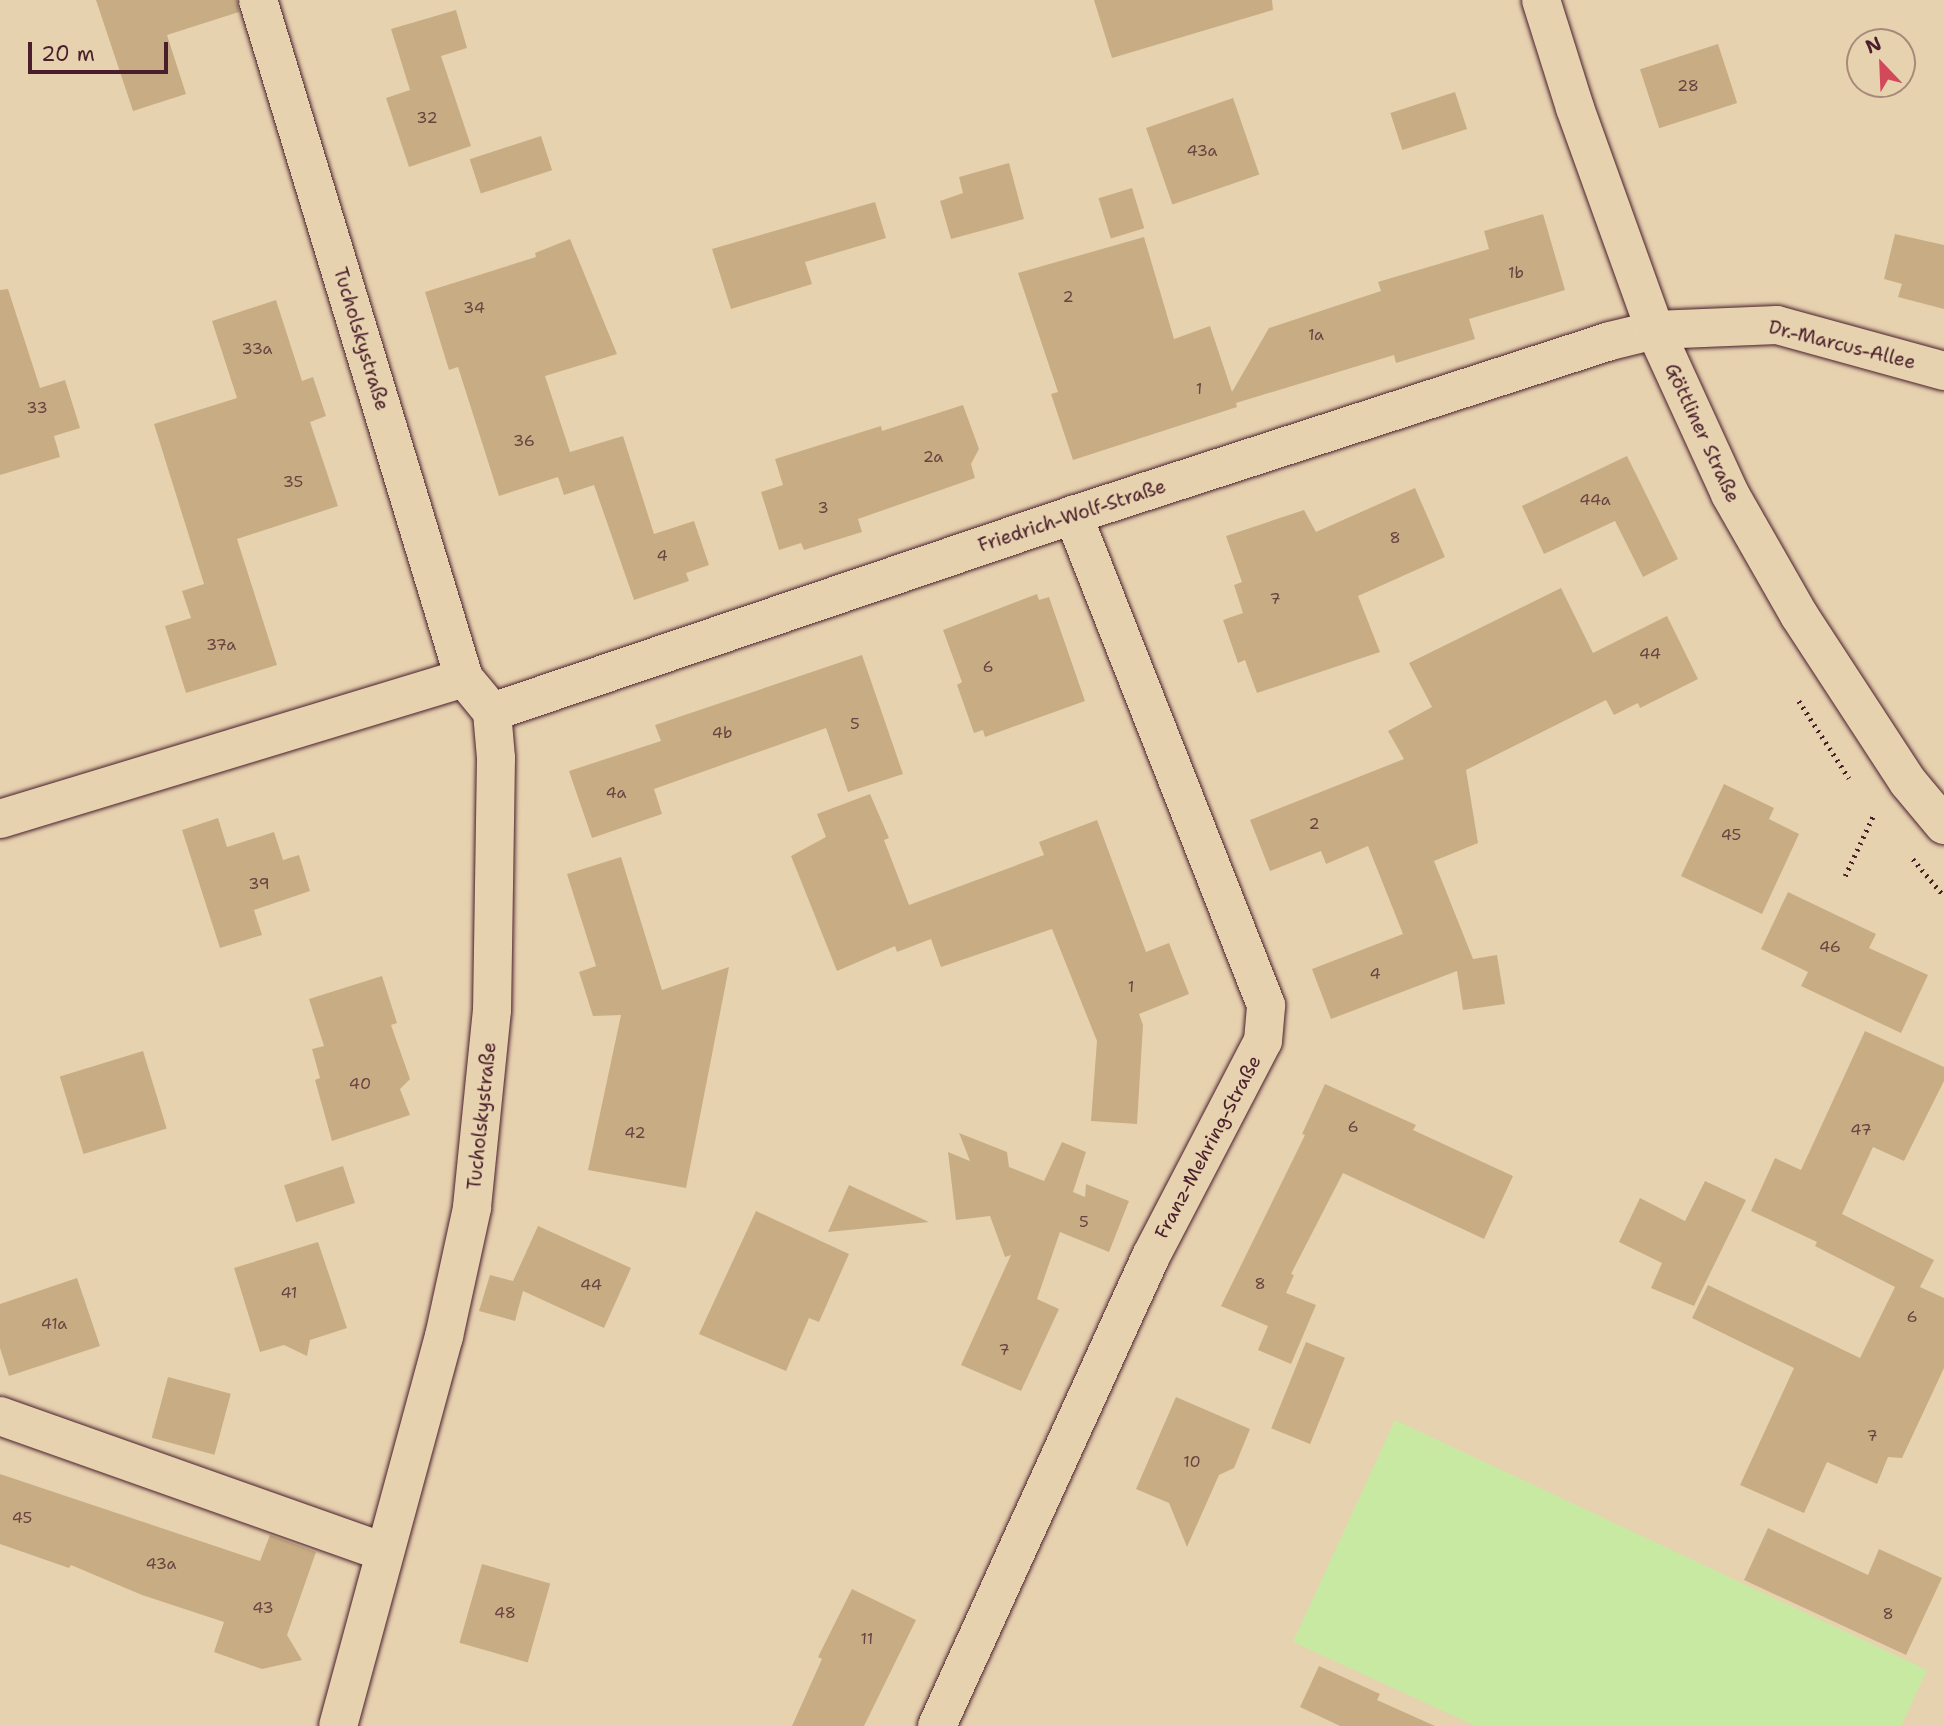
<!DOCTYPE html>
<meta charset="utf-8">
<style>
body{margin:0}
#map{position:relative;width:1944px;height:1726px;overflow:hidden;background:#e7d2b0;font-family:"Shantell Sans",sans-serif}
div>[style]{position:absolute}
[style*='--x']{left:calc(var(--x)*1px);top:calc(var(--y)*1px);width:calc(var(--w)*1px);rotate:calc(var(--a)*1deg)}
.green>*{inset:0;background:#c7e9a2}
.building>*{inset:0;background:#c8ad84;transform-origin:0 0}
.path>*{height:4.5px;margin-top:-2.25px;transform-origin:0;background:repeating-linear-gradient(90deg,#4a1f2b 0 2px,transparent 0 7px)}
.roads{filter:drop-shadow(0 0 2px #4a1f2b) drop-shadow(0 0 2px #4a1f2b)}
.minor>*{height:38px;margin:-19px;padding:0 19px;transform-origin:19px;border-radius:19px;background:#e7d2b0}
.tertiary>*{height:38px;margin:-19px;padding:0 19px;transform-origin:19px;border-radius:19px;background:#e7d2b0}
span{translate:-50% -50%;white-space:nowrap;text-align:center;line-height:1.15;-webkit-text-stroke:5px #e7d2b0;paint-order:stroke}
.number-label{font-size:16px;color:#6a4241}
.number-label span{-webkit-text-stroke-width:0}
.street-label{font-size:19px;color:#4a1f2b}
.north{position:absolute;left:1846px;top:28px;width:70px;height:70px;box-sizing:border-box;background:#e7d2b0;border:2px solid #a88a7b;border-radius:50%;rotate:337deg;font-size:19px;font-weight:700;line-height:28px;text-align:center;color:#4a1f2b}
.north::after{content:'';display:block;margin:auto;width:24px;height:32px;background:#d1495b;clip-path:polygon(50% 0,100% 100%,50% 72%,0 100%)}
.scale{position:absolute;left:28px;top:42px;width:140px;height:32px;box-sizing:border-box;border:4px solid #4a1f2b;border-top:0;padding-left:9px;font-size:21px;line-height:24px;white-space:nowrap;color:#4a1f2b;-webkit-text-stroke:5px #e7d2b0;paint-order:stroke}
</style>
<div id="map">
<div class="green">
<div style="clip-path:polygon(1395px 1420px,1927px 1670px,1901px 1726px,1476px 1726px,1293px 1642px)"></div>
</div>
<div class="building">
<div style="clip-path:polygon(96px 0,237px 0,239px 12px,167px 35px,186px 94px,133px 111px)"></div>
<div style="clip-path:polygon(1094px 0,1272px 0,1273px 10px,1112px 58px)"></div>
<div style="clip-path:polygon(456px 10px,467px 48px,441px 56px,471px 146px,409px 167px,386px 98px,410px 90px,391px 29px)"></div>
<div style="left:1718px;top:44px;width:62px;height:82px;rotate:72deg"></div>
<div style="left:1455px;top:92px;width:39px;height:68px;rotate:72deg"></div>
<div style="left:1233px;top:98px;width:81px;height:92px;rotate:71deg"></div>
<div style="left:541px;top:136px;width:36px;height:75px;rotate:72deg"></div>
<div style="clip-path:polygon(1009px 163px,1024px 219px,951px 239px,940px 201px,963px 193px,959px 177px)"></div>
<div style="left:1132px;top:188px;width:42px;height:35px;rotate:73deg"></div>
<div style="clip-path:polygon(875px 202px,886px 238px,805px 262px,812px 284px,731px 309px,712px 249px)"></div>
<div style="clip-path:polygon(1543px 214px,1565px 290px,1469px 319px,1475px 339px,1396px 363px,1394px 355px,1236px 403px,1237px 407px,1073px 460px,1051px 394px,1058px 392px,1018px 273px,1144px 237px,1174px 339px,1210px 326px,1232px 392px,1269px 328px,1381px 291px,1378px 282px,1489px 249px,1484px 231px)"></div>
<div style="clip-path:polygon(1895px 234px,1944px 245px,1944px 309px,1898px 297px,1902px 284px,1884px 279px)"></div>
<div style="clip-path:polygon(570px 239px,617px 354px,545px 376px,570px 452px,623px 436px,654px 534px,694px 521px,709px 565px,686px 573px,689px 581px,634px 600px,594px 485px,564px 495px,558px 477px,499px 496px,458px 367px,449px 370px,425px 292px,536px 257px,535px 253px)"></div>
<div style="clip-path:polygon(8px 289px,40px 388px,65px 380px,80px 428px,54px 436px,60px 457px,0 475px,0 290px)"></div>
<div style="clip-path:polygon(276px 300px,302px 381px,313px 377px,326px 416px,310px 422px,338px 506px,237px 539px,277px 665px,186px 693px,165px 626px,191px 618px,182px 591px,204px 584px,154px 424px,237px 398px,212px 321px)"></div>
<div style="clip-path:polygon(963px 405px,979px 449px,971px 464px,975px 478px,858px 519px,862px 532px,804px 550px,801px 543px,779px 550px,761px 492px,783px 485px,775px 459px,881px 426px,882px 431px)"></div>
<div style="clip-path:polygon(1627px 456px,1678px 559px,1643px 577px,1615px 521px,1544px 554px,1522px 506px)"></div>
<div style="clip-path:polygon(1415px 488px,1445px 557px,1358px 596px,1380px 652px,1257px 693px,1245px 660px,1238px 663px,1223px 620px,1243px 613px,1234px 585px,1242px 582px,1226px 536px,1304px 510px,1316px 532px)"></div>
<div style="clip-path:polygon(1561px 588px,1593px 653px,1667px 616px,1698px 679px,1640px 708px,1638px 703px,1614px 715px,1606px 700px,1466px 770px,1478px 843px,1434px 861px,1473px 959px,1497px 955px,1505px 1004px,1463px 1010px,1457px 971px,1331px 1019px,1312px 969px,1403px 934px,1368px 846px,1326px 864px,1321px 851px,1270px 871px,1250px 820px,1404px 759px,1388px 731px,1432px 707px,1409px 663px)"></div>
<div style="clip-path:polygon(1037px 594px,1039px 600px,1049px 597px,1085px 701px,985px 737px,983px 730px,974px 733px,957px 685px,962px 682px,943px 630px)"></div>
<div style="clip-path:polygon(862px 655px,903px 774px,848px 792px,826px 728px,654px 789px,662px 814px,592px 838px,569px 771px,661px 741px,655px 725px)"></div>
<div style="clip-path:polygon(1724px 784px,1774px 808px,1769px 819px,1799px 834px,1762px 914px,1681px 876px)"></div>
<div style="clip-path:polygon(870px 794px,889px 838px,884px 840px,909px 905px,1044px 855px,1039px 842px,1097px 820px,1146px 952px,1169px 943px,1189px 994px,1139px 1014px,1143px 1025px,1137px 1124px,1091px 1121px,1097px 1041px,1052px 929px,941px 967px,931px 939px,897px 952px,895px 946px,837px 971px,791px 856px,826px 837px,817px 814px)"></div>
<div style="clip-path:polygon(218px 818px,227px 847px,274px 832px,283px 860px,299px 855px,310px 891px,254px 910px,262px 935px,220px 948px,182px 830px)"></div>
<div style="clip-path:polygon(621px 857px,662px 990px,729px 967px,686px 1188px,588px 1170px,621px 1015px,593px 1016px,579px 972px,596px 966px,567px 874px)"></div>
<div style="clip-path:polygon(1788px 892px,1876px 934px,1869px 948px,1928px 975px,1901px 1033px,1801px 986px,1808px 972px,1761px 949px)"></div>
<div style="clip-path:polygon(382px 976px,397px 1023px,391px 1025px,410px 1079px,400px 1089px,410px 1115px,332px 1141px,315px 1080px,320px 1078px,312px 1049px,324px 1046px,309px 999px)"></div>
<div style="clip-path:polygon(1865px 1031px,1944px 1067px,1944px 1081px,1904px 1161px,1873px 1147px,1842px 1214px,1934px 1260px,1920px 1287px,1944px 1298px,1944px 1368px,1902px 1458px,1888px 1457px,1877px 1484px,1827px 1462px,1804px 1513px,1740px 1485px,1794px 1368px,1692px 1318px,1708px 1285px,1860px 1358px,1895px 1287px,1815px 1246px,1817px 1242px,1751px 1211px,1775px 1158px,1801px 1170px)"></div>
<div style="left:143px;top:1051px;width:81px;height:87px;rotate:73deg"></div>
<div style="clip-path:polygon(1325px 1084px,1416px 1125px,1413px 1130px,1513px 1176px,1484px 1239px,1343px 1173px,1291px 1274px,1294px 1275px,1286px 1293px,1316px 1305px,1291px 1364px,1258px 1350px,1268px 1326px,1221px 1306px,1305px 1135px,1302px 1134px)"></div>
<div style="clip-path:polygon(959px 1133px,1007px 1152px,1009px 1167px,1044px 1181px,1062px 1142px,1086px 1152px,1073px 1192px,1085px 1197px,1086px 1184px,1129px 1201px,1109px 1252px,1060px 1232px,1037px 1299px,1059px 1309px,1021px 1391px,961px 1365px,1011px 1255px,1005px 1257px,990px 1216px,956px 1220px,948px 1152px,970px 1161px)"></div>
<div style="left:343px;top:1166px;width:39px;height:62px;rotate:72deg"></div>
<div style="clip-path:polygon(1705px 1181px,1746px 1200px,1694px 1306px,1651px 1288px,1662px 1263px,1619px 1242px,1640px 1198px,1685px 1221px)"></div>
<div style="clip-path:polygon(849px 1185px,929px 1222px,828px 1232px)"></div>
<div style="clip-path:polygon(756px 1211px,849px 1254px,819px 1322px,809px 1318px,786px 1371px,699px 1334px)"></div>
<div style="clip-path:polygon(538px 1226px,631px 1268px,604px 1328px,523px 1291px,515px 1321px,479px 1311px,490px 1275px,513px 1281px)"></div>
<div style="clip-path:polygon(318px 1242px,347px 1328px,310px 1340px,307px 1356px,284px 1345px,260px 1352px,234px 1268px)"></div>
<div style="clip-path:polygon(77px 1278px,100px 1346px,9px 1376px,0 1348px,0 1304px)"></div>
<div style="left:1306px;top:1342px;width:42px;height:93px;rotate:22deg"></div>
<div style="left:168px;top:1377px;width:65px;height:63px;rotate:15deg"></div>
<div style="clip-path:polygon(1176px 1397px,1250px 1429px,1234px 1468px,1219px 1475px,1187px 1547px,1169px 1503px,1136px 1489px)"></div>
<div style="clip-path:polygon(0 1474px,260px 1561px,270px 1535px,316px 1552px,287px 1635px,302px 1660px,262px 1669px,214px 1652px,224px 1622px,142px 1595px,71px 1565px,69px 1568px,0 1544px)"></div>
<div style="clip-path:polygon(1768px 1528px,1868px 1575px,1879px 1549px,1942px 1578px,1906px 1655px,1744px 1580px)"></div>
<div style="left:482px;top:1564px;width:71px;height:82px;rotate:16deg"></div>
<div style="clip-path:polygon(852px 1589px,916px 1620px,864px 1726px,792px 1726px,822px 1659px,818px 1657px)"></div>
<div style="clip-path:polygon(1319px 1666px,1380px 1694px,1377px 1700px,1435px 1726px,1340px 1726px,1300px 1707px)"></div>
</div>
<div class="path">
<div style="--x:1799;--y:701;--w:92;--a:57"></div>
<div style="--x:1913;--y:859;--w:48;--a:50"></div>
<div style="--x:1845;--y:876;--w:68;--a:-64.9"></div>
</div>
<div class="roads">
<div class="minor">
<div style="--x:258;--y:0;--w:709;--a:73.1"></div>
<div style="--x:492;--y:712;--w:613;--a:-18.73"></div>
<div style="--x:1073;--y:515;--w:564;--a:-17.95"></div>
<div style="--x:1610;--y:341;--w:46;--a:-13.7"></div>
<div style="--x:1655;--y:330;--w:122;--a:-2.3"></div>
<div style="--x:1777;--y:325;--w:173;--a:15.4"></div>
<div style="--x:0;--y:819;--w:485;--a:-16.9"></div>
<div style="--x:464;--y:678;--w:44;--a:50.5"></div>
<div style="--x:492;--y:712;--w:46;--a:85"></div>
<div style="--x:496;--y:758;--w:252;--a:90.9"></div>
<div style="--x:492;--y:1010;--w:199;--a:95.8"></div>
<div style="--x:472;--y:1208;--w:131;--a:102.3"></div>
<div style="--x:444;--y:1336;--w:404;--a:105.2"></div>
<div style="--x:0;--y:1416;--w:408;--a:19.5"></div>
<div style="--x:937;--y:1726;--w:516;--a:-65.52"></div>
<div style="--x:1151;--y:1256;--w:242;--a:-62.5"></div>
<div style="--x:1263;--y:1041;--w:36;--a:-85"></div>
<div style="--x:1266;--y:1005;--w:527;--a:-111.5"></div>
</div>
<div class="tertiary">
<div style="--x:1541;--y:0;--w:113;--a:72.5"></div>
<div style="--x:1575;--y:108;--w:236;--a:70.2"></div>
<div style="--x:1655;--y:330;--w:180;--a:65.4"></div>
<div style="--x:1730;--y:494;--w:139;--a:60.3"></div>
<div style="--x:1799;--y:615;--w:199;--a:56.9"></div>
<div style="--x:1908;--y:782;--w:56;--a:50.1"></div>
</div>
</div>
<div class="number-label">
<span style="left:1688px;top:86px">28</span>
<span style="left:427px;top:118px">32</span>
<span style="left:1202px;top:151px">43a</span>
<span style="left:1516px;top:273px">1b</span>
<span style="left:1068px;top:297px">2</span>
<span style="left:474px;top:308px">34</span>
<span style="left:1316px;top:335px">1a</span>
<span style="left:257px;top:349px">33a</span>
<span style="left:1199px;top:389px">1</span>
<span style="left:37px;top:408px">33</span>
<span style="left:524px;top:441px">36</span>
<span style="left:933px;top:457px">2a</span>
<span style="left:293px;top:482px">35</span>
<span style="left:1595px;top:500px">44a</span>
<span style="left:823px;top:508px">3</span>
<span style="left:1395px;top:538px">8</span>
<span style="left:662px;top:556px">4</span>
<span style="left:1275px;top:599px">7</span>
<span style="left:221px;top:645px">37a</span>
<span style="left:1650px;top:654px">44</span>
<span style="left:988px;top:667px">6</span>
<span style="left:855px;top:724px">5</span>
<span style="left:722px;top:733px">4b</span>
<span style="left:616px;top:793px">4a</span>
<span style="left:1314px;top:824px">2</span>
<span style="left:1731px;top:835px">45</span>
<span style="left:259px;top:884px">39</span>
<span style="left:1830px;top:947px">46</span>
<span style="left:1375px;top:974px">4</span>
<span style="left:1131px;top:987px">1</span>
<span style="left:360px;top:1084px">40</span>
<span style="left:1353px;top:1127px">6</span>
<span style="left:1861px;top:1130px">47</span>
<span style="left:635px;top:1133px">42</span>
<span style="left:1084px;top:1222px">5</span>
<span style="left:1260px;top:1284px">8</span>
<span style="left:591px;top:1285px">44</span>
<span style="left:289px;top:1293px">41</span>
<span style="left:1912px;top:1317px">6</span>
<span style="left:54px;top:1324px">41a</span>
<span style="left:1004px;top:1350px">7</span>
<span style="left:1872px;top:1436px">7</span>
<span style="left:1192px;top:1462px">10</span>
<span style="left:22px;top:1518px">45</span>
<span style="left:161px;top:1564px">43a</span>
<span style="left:263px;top:1608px">43</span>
<span style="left:505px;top:1613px">48</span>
<span style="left:1888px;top:1614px">8</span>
<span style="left:867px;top:1639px">11</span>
</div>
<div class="street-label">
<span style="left:361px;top:339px;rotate:73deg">Tucholskystraße</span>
<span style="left:1842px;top:345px;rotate:14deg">Dr.-Marcus-Allee</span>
<span style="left:1702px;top:433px;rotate:65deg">Göttliner Straße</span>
<span style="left:1072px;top:516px;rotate:-18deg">Friedrich-Wolf-Straße</span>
<span style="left:482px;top:1116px;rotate:-84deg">Tucholskystraße</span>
<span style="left:1208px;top:1147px;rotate:-62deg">Franz-Mehring-Straße</span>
</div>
<div class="north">N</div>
<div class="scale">20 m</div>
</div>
